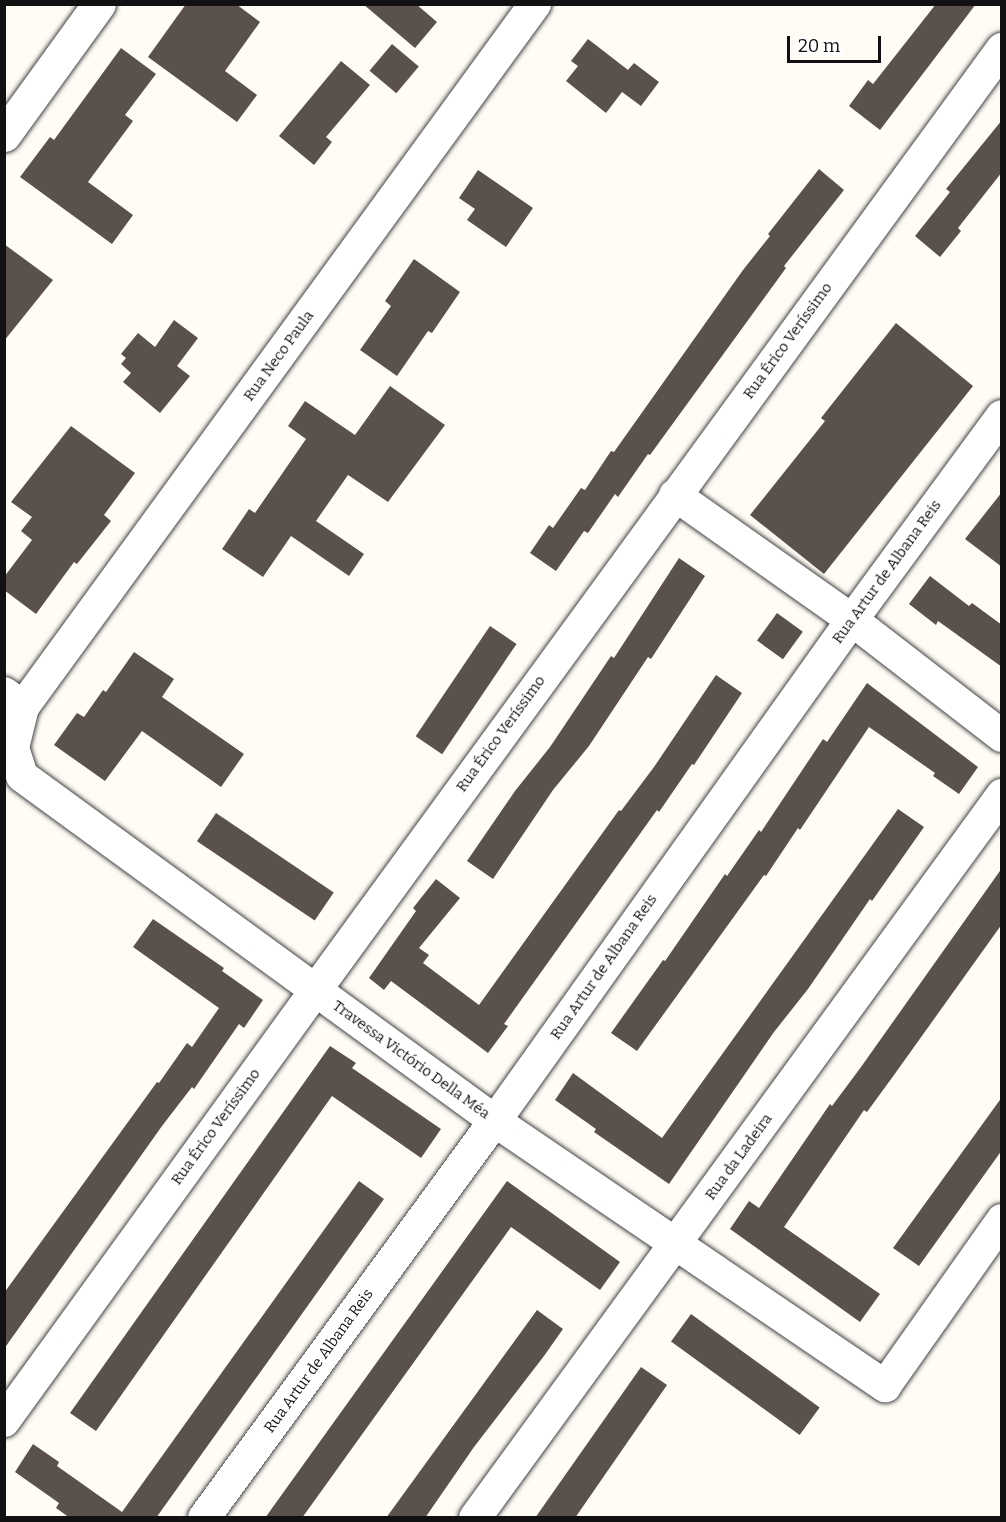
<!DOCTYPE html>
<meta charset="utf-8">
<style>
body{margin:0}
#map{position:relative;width:1006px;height:1522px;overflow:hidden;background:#fffcf5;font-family:Bitter,serif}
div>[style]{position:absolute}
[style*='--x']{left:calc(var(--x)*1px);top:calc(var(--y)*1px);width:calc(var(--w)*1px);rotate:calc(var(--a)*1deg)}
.building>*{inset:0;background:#5b514c;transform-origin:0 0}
.roads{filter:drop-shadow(0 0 2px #444) drop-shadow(0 0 2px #444)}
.minor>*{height:32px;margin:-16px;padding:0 16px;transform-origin:16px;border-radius:16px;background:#fff}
.tertiary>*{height:33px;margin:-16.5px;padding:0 16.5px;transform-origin:16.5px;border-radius:16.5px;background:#fff}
span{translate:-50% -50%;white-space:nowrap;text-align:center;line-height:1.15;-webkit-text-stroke:6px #fff;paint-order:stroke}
.street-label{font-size:15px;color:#111}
.frame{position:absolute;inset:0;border:6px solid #111;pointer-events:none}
.scale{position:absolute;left:787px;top:36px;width:94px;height:27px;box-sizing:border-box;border:3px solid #111;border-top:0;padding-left:8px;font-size:18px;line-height:21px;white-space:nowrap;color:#111;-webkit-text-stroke:4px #fff;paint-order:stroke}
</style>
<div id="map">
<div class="building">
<div style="clip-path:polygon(186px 4px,236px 4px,260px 22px,225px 71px,257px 95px,237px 122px,148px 57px)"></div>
<div style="clip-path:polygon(363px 4px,416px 4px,437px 22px,415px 48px)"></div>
<div style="clip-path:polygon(936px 4px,976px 4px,880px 130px,849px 106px,868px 80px,873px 84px)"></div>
<div style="clip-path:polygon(588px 39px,628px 70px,634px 63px,659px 82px,641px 106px,622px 92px,606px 113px,566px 81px,578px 66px,571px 61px)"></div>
<div style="left:392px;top:44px;width:35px;height:35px;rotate:40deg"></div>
<div style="clip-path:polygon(121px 48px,156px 74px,125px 115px,133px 121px,88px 182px,133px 215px,112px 244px,20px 177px,50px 137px,54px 140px)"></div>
<div style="clip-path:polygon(341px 61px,370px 85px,326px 137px,332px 142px,314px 165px,279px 136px)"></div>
<div style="clip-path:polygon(1002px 120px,1002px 172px,958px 228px,961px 231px,940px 257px,915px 236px,950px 192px,946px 189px)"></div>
<div style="clip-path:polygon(819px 169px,844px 190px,784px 266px,786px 268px,650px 455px,648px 454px,618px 497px,615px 494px,588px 533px,584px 531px,556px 571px,530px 553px,549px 525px,553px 528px,581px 488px,585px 490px,611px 451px,614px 452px,743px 270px,770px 236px,768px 234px)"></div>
<div style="clip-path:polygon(478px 170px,533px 208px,506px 247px,467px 220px,475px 209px,459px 198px)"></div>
<div style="clip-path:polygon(4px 244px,53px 280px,4px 341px)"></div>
<div style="clip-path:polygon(414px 259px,460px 292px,432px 333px,428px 331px,397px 376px,360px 350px,391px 306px,385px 301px)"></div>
<div style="clip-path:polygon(174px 320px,198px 338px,177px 366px,190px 376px,160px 413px,123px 382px,131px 373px,121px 364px,126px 358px,121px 354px,138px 333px,155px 347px)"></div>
<div style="clip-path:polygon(896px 323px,973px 386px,824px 574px,750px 515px,825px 421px,821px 418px)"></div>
<div style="clip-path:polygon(390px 386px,445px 425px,388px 502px,348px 475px,316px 521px,364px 554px,349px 576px,291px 536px,263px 577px,222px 549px,249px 509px,255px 513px,306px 439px,288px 426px,305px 401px,355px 435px)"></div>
<div style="clip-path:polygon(71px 426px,135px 473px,104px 515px,111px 521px,77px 564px,74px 562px,36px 614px,4px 590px,4px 577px,32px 540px,21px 531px,32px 517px,11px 502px)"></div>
<div style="clip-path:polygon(1002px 492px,1002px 567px,965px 539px)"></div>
<div style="clip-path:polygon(679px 558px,705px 576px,651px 659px,648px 657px,589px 746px,553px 790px,493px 879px,467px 861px,515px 791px,550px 747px,611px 656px,614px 658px)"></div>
<div style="clip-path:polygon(930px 576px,969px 606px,972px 603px,1002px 625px,1002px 667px,938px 621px,936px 625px,909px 604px)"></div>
<div style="left:777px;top:613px;width:32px;height:34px;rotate:36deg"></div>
<div style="left:490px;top:626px;width:32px;height:133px;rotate:34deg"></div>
<div style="clip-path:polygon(134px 652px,174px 679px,162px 697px,244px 754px,221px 787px,142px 731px,105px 781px,54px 745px,77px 713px,84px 717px,103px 690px,106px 692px)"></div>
<div style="clip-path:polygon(716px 675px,742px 693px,694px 765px,692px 764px,659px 812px,657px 810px,504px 1024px,508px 1026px,488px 1053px,391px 981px,384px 990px,369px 978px,416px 911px,413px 908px,436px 879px,460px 898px,419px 948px,429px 955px,423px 963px,479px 1005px,619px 810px,621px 811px,654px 767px)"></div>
<div style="clip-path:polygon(867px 683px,978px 767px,959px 794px,933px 776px,935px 773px,869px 727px,800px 830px,798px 828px,766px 876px,764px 875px,637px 1051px,611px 1033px,663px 960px,665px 961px,725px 874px,727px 876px,759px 830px,761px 832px,823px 739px,827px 742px)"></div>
<div style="clip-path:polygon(898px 809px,924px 827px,872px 901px,870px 899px,808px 989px,774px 1032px,669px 1184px,594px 1132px,596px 1129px,555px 1100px,573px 1073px,662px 1138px)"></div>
<div style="left:216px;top:813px;width:142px;height:34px;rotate:34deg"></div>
<div style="clip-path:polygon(1002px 868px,1002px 924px,894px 1075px,867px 1112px,864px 1110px,784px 1227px,880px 1294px,860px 1322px,730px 1229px,749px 1201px,759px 1208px,830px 1104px,832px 1106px,861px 1067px)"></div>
<div style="clip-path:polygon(153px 919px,224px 968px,222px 971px,263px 1000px,244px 1028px,239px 1024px,194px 1089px,192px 1087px,162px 1126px,4px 1349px,4px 1293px,157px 1082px,159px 1083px,187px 1043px,192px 1047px,219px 1008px,133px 947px)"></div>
<div style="clip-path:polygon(330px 1046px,356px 1063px,352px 1068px,441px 1129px,421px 1158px,332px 1096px,96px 1431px,70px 1413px)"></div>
<div style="clip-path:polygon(1002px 1097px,1002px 1150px,919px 1266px,893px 1248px)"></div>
<div style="clip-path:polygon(359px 1181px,384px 1199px,156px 1518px,70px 1518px,56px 1508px,59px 1503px,15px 1472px,33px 1444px,59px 1462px,57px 1466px,122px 1512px)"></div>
<div style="clip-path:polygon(507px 1181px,620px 1262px,600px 1290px,511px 1227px,302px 1518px,265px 1518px)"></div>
<div style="clip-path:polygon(537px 1310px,563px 1329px,544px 1356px,474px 1447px,425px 1518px,386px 1518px)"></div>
<div style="left:691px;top:1314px;width:159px;height:34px;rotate:36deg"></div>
<div style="clip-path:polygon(641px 1367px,667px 1385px,593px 1492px,575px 1518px,535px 1518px)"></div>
</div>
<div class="roads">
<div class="minor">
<div style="--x:675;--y:495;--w:217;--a:35.2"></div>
<div style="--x:852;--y:620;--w:190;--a:37.7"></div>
<div style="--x:4;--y:693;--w:24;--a:36"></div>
<div style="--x:23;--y:707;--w:42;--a:103.7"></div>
<div style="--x:13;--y:748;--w:29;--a:72"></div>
<div style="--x:22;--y:776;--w:585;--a:36.11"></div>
<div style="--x:495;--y:1121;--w:472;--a:34.2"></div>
<div style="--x:885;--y:1386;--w:203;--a:-54.8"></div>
<div style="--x:23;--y:707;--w:870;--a:-53.93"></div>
<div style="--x:4;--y:1421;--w:531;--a:-54.12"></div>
<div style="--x:315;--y:991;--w:1166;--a:-53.9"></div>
<div style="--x:204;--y:1518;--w:492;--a:-53.8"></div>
<div style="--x:495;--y:1121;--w:615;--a:-54.53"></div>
<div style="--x:852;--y:620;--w:253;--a:-53.7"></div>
<div style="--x:475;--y:1518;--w:895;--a:-53.91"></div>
</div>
<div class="tertiary">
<div style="--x:4;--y:135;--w:162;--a:-54.1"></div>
</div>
</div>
<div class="street-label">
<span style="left:788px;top:341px;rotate:-54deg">Rua Érico Veríssimo</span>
<span style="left:279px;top:356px;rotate:-54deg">Rua Neco Paula</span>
<span style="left:887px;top:572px;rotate:-54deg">Rua Artur de Albana Reis</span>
<span style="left:501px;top:734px;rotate:-54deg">Rua Érico Veríssimo</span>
<span style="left:604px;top:967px;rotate:-55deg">Rua Artur de Albana Reis</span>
<span style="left:411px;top:1060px;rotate:36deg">Travessa Victório Della Méa</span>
<span style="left:216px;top:1127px;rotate:-54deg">Rua Érico Veríssimo</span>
<span style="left:739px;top:1157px;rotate:-54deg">Rua da Ladeira</span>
<span style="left:319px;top:1361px;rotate:-54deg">Rua Artur de Albana Reis</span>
</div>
<div class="frame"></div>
<div class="scale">20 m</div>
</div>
